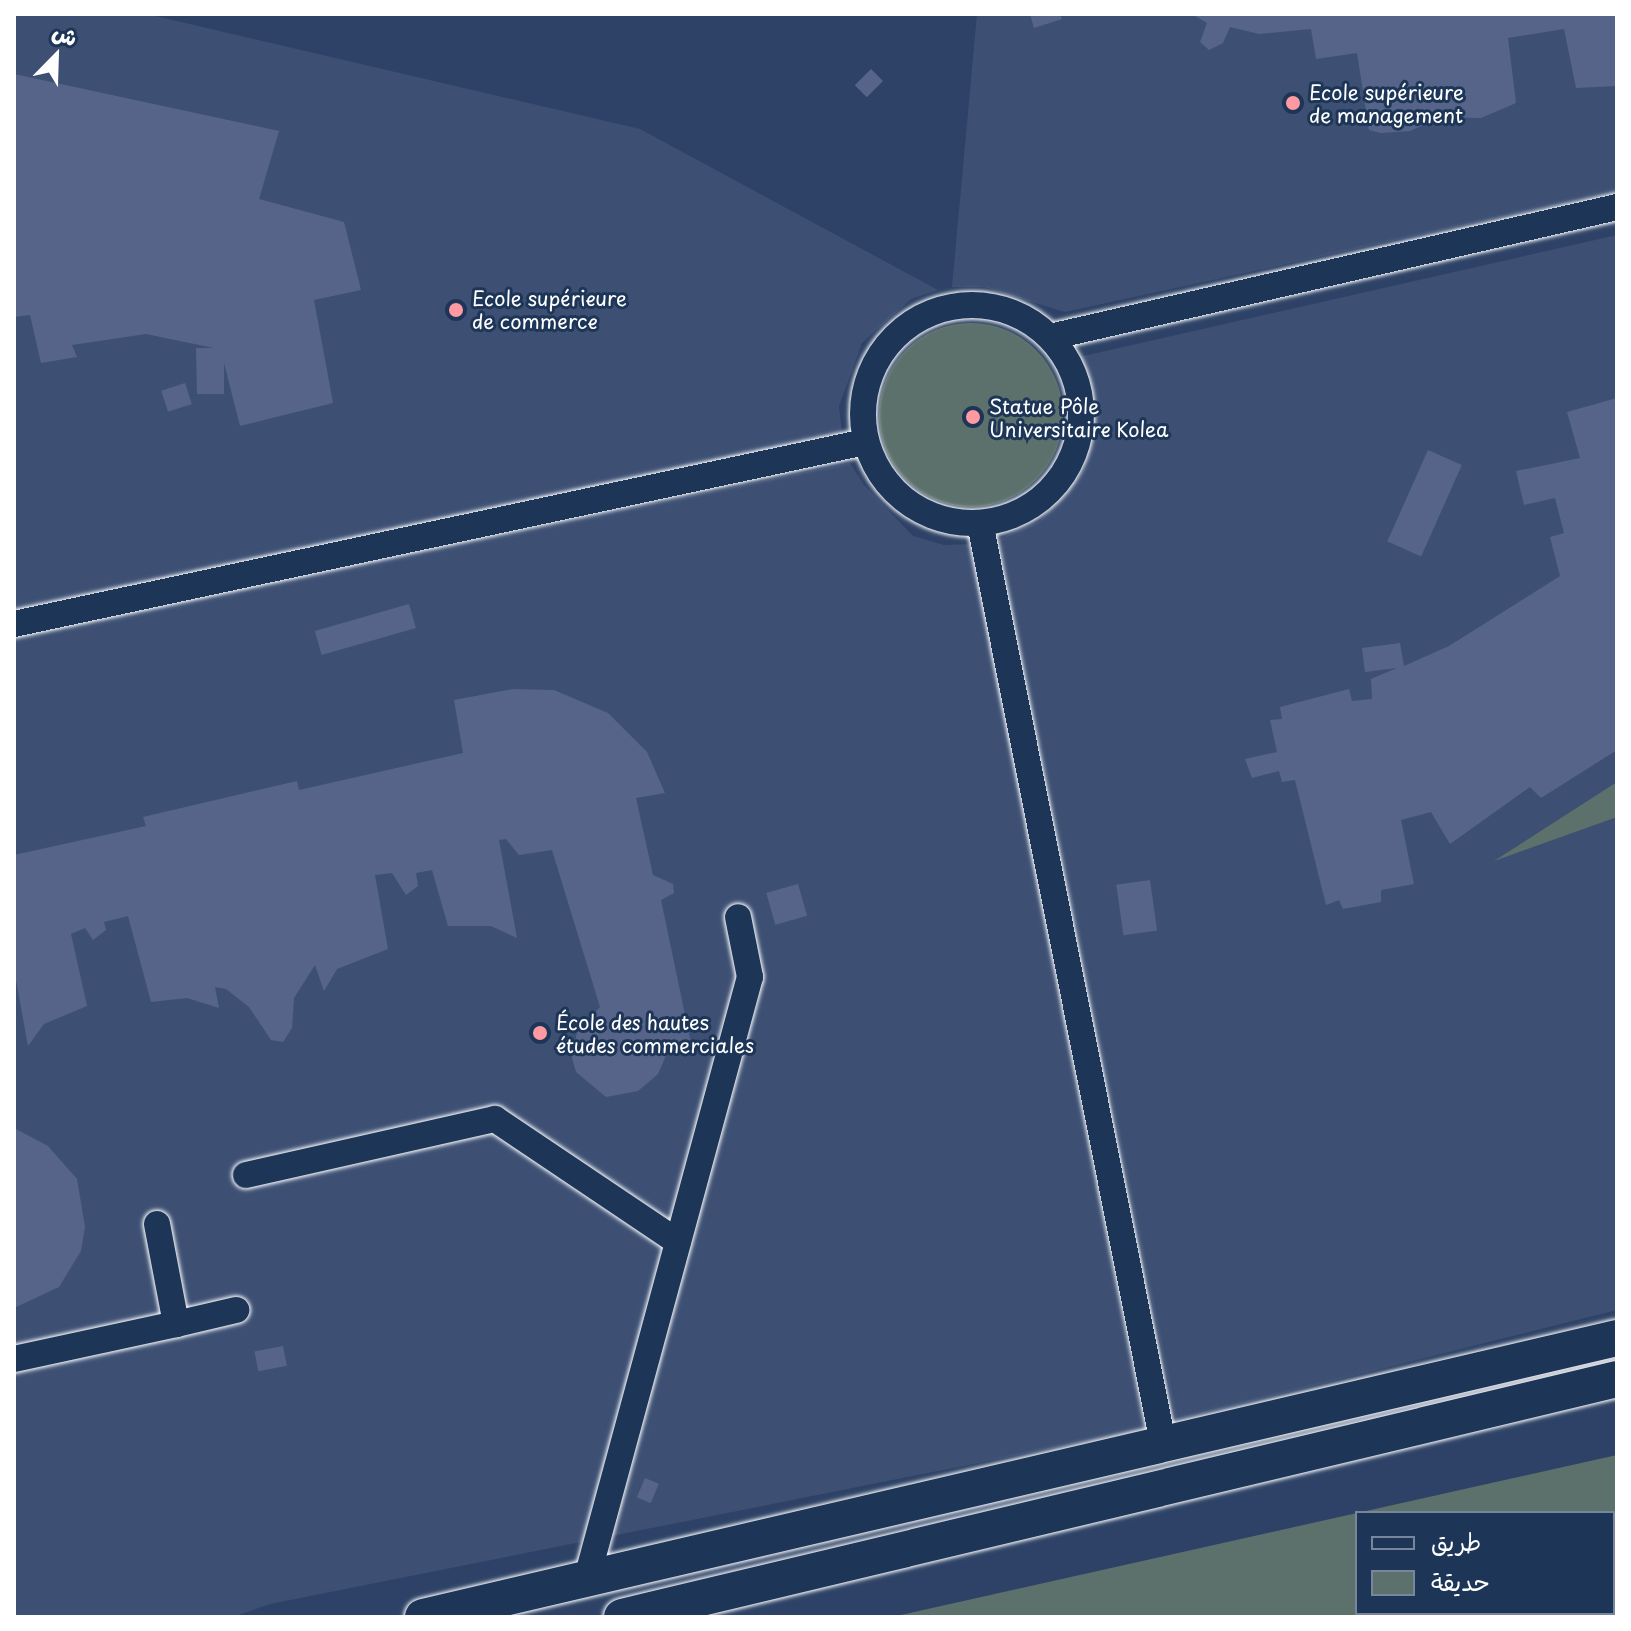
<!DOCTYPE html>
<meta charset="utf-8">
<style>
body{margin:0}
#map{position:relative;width:1631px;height:1631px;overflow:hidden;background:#2d4266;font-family:"Playpen Sans","Playpen Sans Arabic",sans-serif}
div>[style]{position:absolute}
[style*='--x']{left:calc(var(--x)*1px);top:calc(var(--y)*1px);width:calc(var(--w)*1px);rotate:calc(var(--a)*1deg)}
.built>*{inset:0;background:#3d5074}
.green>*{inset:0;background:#5c706c}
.round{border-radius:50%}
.building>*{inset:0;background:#56648a;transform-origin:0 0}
.roads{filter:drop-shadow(0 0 2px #fff) drop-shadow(0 0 2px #fff)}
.street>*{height:26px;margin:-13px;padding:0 13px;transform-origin:13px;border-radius:13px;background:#1d3557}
.street>.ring{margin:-13px;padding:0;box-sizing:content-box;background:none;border:26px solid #1d3557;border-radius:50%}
.secondary>*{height:36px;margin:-18px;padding:0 18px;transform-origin:18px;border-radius:18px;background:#1d3557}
.dots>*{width:22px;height:22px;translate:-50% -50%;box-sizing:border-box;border:4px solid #1d3557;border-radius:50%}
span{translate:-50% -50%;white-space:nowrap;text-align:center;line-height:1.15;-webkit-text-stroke:6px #1d3557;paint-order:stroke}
.poi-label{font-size:20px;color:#fff}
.left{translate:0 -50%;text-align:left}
.frame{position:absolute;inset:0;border:16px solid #fff;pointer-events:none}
.legend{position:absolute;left:1355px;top:1511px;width:260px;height:104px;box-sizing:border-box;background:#1d3557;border:2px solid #77869a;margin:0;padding:10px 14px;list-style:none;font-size:24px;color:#fff}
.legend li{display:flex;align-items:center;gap:16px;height:40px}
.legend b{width:40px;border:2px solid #77869a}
.north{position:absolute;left:16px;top:16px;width:80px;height:80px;-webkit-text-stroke:6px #1d3557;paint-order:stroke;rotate:23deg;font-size:22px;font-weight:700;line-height:32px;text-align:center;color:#fff}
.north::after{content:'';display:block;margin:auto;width:28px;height:36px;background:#fff;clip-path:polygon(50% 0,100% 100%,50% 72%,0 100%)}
</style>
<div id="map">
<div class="built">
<div style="clip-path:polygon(14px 14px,147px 14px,640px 129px,938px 290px,911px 299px,862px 343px,839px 406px,842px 434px,14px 612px)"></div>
<div style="clip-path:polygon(977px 14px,1617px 14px,1617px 192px,1065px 312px,984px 287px,952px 287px)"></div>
<div style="clip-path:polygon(1617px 235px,1617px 1310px,1176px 1420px,999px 539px,1040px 521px,1084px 470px,1094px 422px,1092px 392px,1079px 357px)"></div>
<div style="clip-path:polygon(850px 463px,864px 485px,913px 536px,944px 545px,972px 544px,1144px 1430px,270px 1604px,233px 1617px,14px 1617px,14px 635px)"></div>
</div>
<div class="green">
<div class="round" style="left:879px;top:323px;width:184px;height:184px"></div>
<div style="clip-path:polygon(1617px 782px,1617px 817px,1494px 861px)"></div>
<div style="clip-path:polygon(1617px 1455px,1617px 1617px,892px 1617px,1357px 1513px,1357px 1613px,1613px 1613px,1613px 1513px,1357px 1513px)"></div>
</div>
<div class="building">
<div style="clip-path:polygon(1030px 14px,1060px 14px,1062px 19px,1034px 28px)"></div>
<div style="clip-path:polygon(1192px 14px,1617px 14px,1617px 86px,1576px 88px,1564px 29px,1508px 38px,1516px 103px,1481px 118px,1441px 117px,1410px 131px,1381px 133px,1369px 130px,1357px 53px,1316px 59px,1311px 29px,1259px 34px,1230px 27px,1223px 43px,1209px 50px,1200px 42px,1207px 23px)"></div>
<div style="left:871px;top:69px;width:17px;height:23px;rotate:45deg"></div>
<div style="clip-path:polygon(14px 74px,279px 131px,259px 199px,344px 222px,361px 290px,314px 300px,333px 403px,240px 426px,224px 363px,224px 394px,197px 394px,196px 348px,214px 348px,146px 334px,72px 345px,77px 357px,41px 363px,30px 315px,14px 317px)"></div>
<div style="left:185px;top:383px;width:22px;height:25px;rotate:72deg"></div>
<div style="clip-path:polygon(1617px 398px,1617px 750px,1541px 798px,1530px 787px,1450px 844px,1431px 812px,1401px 820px,1414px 884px,1381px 890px,1381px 902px,1343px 909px,1339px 900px,1326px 905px,1295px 780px,1282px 782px,1279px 771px,1252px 778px,1245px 759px,1277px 752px,1270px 720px,1282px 719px,1280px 707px,1349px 689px,1352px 701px,1372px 699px,1371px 679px,1397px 668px,1365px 672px,1362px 648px,1400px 643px,1404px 666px,1449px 646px,1560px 576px,1550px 537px,1564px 533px,1555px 498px,1524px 505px,1516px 471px,1580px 458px,1567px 412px)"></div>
<div style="left:1428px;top:450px;width:37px;height:100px;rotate:24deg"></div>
<div style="left:409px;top:604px;width:25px;height:98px;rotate:74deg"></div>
<div style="clip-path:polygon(513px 689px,554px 690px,608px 713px,647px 752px,665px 793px,636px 798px,653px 875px,673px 884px,674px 893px,661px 900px,692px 1048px,667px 1053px,658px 1074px,638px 1091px,606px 1097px,576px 1072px,572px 1058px,577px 1032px,600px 1007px,552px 850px,519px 855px,506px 839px,499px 840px,517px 938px,491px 926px,448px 926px,432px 870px,416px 873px,418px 886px,406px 895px,392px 873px,375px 875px,388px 949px,337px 969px,324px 991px,315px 965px,294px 998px,292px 1028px,283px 1042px,271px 1040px,249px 1007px,226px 989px,215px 987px,219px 1008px,187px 998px,151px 1002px,128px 916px,104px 922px,106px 930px,93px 940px,85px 928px,71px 934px,87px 1006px,44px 1024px,28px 1046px,14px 969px,14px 855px,146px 826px,143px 817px,297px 781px,299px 790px,463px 753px,454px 700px)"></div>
<div style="left:1150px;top:880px;width:51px;height:34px;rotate:82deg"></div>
<div style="left:798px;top:884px;width:33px;height:33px;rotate:74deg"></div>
<div style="clip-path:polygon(14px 1128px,48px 1146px,77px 1179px,85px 1227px,81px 1251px,59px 1287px,14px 1308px)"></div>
<div style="left:283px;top:1346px;width:20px;height:29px;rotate:79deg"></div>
<div style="left:645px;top:1478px;width:15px;height:21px;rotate:23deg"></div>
</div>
<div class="roads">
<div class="street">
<div class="ring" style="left:863px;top:305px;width:192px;height:192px"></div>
<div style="--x:1050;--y:337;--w:582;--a:-12.91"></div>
<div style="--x:980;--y:523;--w:938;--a:78.75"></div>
<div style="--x:14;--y:624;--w:870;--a:-12.07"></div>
<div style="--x:246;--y:1175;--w:255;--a:-12.7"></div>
<div style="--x:495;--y:1119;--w:220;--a:33.9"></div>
<div style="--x:157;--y:1224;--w:102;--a:79.2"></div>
<div style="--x:176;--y:1324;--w:62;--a:-13.1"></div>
<div style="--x:14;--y:1359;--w:166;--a:-12.2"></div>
<div style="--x:587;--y:1578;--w:623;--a:-74.83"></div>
<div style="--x:750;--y:977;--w:61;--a:-101.3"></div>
</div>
<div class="secondary">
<div style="--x:423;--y:1617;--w:1226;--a:-13.15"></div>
<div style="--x:622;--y:1617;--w:1023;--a:-13.45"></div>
</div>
</div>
<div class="dots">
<div style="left:1293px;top:103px;background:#ff9aa2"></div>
<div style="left:456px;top:310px;background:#ff9aa2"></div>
<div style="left:973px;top:417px;background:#ff9aa2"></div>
<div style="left:540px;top:1033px;background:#ff9aa2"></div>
</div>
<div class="poi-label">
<span class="left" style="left:1309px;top:104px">Ecole supérieure<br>de management</span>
<span class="left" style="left:472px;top:310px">Ecole supérieure<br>de commerce</span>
<span class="left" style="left:989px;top:418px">Statue Pôle<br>Universitaire Kolea</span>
<span class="left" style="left:556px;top:1034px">École des hautes<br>études commerciales</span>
</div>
<div class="frame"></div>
<ul class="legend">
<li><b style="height:10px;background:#1d3557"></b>طريق</li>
<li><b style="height:22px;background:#5c706c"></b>حديقة</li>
</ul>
<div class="north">ش</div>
</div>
